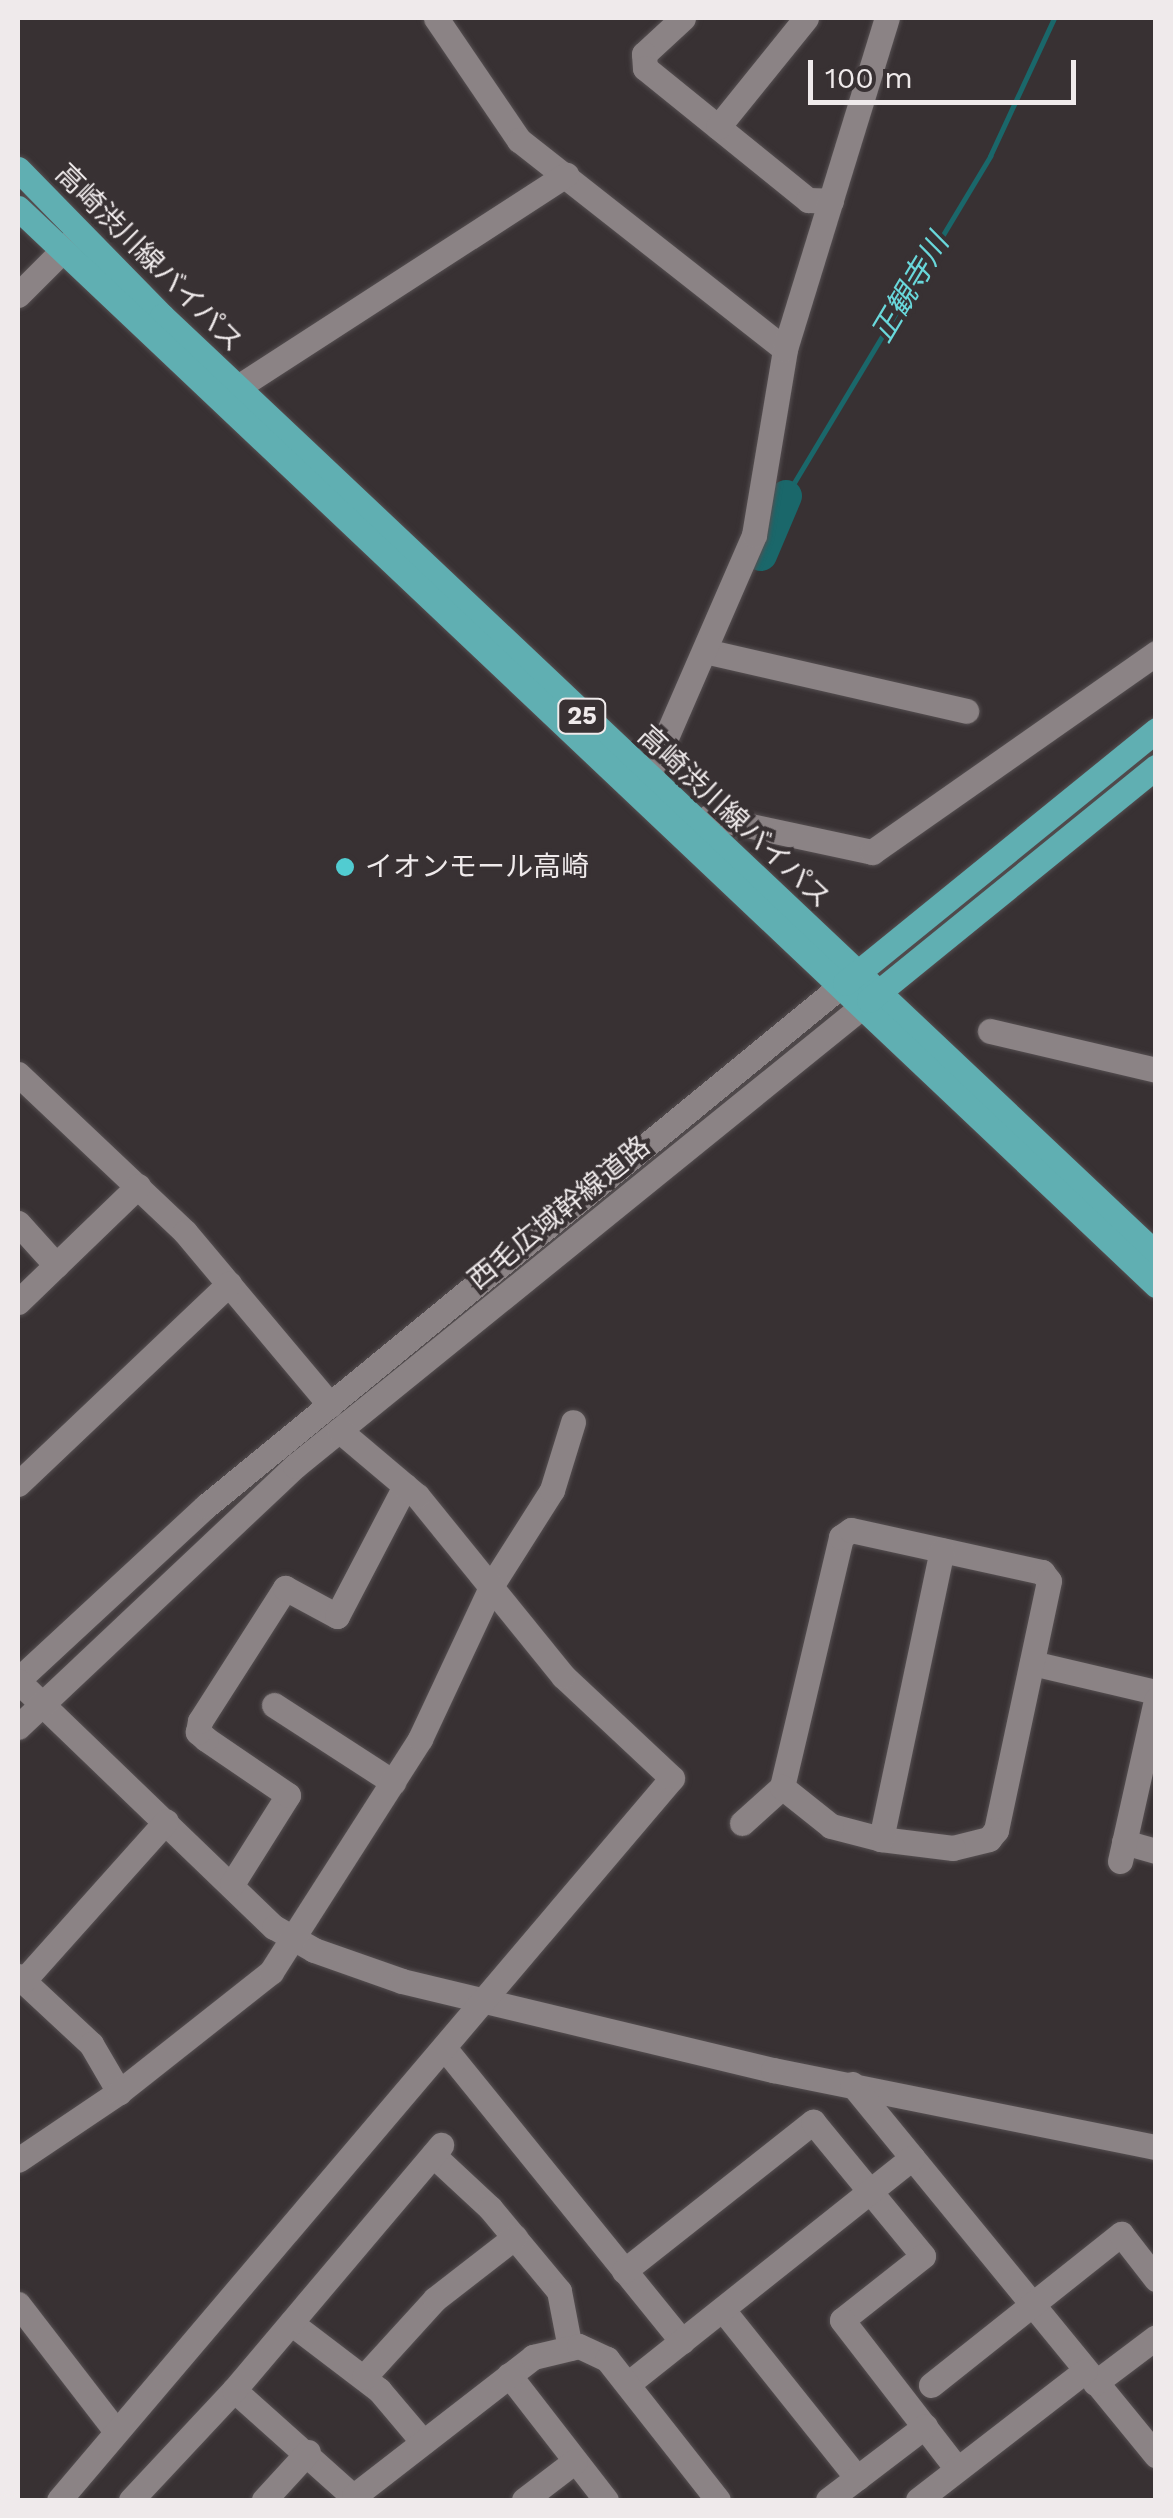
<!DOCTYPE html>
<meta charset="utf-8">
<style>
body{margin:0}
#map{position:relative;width:1173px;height:2518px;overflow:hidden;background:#383133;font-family:"Work Sans","Noto Sans JP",sans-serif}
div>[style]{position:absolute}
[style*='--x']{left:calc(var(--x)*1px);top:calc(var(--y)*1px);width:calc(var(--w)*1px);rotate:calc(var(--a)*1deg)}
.stream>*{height:5px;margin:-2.5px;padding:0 2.5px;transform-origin:2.5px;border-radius:2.5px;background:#1a676a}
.river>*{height:32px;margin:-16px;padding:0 16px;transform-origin:16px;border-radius:16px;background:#1a676a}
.roads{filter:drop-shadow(0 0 2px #554f51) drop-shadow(0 0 2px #554f51)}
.minor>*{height:25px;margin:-12.5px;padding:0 12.5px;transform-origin:12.5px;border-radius:12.5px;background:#8b8385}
.major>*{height:25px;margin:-12.5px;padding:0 12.5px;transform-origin:12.5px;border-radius:12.5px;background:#60afb2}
.dots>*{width:28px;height:28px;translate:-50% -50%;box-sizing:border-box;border:5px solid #383133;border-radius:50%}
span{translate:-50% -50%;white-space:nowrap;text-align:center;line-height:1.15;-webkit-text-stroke:8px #383133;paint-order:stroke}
.shield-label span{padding:2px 8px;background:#383133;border:2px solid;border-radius:8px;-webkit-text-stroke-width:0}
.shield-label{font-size:25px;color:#efeaeb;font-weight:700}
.street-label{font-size:28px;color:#efeaeb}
.poi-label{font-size:28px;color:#efeaeb}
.left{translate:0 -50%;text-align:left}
.water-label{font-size:30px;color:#69d8db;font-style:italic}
.frame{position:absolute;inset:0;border:20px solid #efeaeb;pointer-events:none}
.scale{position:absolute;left:808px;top:60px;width:268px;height:45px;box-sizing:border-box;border:5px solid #efeaeb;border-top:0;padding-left:12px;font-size:30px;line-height:35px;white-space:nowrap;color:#efeaeb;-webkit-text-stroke:8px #383133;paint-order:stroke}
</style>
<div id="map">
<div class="stream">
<div style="--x:786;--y:496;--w:397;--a:-59"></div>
<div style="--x:990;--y:156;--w:152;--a:-65.1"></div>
</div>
<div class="river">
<div style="--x:761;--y:555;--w:64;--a:-67"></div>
</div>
<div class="roads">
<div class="minor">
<div style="--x:436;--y:18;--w:148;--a:55.8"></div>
<div style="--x:519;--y:140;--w:338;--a:38.2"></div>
<div style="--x:683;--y:18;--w:53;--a:137.3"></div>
<div style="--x:644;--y:54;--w:14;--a:86"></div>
<div style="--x:645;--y:68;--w:210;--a:39"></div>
<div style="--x:808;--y:200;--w:23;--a:2"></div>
<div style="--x:718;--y:127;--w:140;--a:-51.1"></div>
<div style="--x:18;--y:295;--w:85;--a:-45"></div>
<div style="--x:238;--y:387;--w:391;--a:-32.9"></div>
<div style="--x:705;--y:651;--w:268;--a:12.9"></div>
<div style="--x:648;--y:779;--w:266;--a:-66.5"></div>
<div style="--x:754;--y:535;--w:189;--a:-80.5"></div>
<div style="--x:785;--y:349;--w:346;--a:-72.9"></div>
<div style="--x:699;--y:827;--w:14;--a:-45"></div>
<div style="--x:709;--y:817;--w:167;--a:12.1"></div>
<div style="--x:872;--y:852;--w:347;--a:-35"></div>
<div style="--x:990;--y:1031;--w:171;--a:13.2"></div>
<div style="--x:18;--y:1074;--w:230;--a:43.4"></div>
<div style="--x:185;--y:1232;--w:226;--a:50"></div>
<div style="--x:18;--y:1223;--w:57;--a:47.9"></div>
<div style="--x:18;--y:1302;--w:167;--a:-44"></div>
<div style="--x:18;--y:1484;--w:291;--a:-43.5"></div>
<div style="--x:1032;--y:1663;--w:127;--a:13.2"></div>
<div style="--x:18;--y:1680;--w:256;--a:-42.8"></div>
<div style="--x:206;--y:1506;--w:816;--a:-39.33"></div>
<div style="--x:18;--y:1681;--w:355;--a:43.9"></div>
<div style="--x:274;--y:1927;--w:46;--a:29.9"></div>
<div style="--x:314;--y:1950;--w:93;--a:19.4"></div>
<div style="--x:402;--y:1981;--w:382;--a:13.5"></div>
<div style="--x:773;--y:2070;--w:391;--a:11.4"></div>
<div style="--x:274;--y:1705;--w:142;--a:32.9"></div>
<div style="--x:18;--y:1727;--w:381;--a:-43.3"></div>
<div style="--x:295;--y:1466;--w:726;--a:-39.02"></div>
<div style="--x:742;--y:1823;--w:54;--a:-42"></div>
<div style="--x:782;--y:1787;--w:257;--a:-76.7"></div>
<div style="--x:841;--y:1537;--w:12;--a:-35"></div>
<div style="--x:851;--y:1530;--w:196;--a:12.4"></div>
<div style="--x:1042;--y:1572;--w:11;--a:52"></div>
<div style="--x:1049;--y:1581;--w:255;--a:102"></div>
<div style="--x:996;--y:1830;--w:11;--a:128"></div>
<div style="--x:989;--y:1839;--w:37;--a:166"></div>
<div style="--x:953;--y:1848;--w:73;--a:-172.9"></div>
<div style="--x:881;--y:1839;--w:52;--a:-165.4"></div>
<div style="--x:831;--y:1826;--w:63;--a:-141.5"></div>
<div style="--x:881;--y:1839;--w:295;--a:-78.1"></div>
<div style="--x:1124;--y:1842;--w:33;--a:16"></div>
<div style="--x:1120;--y:1861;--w:165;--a:-77.4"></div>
<div style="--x:232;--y:1884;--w:105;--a:-57.8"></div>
<div style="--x:288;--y:1795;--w:99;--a:-145.7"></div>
<div style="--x:206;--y:1739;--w:11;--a:-139"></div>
<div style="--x:198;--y:1732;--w:11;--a:-80"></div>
<div style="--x:200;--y:1721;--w:158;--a:-57.4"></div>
<div style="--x:285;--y:1588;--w:59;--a:28.3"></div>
<div style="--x:337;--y:1616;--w:147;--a:-62.4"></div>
<div style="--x:18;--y:1976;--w:100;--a:43"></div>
<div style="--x:91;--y:2044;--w:56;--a:59.7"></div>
<div style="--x:24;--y:1980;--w:213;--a:-48.2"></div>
<div style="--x:446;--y:2050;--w:375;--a:51"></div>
<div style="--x:852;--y:2084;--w:480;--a:50.7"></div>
<div style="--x:433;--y:2155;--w:78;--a:42.9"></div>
<div style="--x:490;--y:2208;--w:108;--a:50.3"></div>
<div style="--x:559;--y:2291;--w:58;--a:79.1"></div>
<div style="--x:18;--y:2160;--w:122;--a:-34"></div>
<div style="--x:119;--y:2092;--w:194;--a:-38.3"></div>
<div style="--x:271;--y:1972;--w:277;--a:-57.4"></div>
<div style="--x:420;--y:1739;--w:172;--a:-64.9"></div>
<div style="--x:493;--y:1583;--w:110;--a:-57.6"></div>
<div style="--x:552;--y:1490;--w:71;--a:-72.8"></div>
<div style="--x:624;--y:2271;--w:241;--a:-38.3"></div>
<div style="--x:813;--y:2122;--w:173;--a:50.6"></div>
<div style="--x:923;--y:2256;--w:103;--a:141.7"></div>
<div style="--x:842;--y:2320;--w:188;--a:52.3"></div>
<div style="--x:18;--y:2304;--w:159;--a:52.4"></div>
<div style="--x:723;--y:2310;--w:215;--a:51.4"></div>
<div style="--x:291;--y:2323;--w:111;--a:37.3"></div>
<div style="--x:379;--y:2390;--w:68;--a:49.8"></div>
<div style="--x:509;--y:2375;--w:158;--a:52.2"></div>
<div style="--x:364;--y:2377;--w:105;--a:-47.7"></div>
<div style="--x:435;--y:2299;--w:101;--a:-37.8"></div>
<div style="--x:629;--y:2383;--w:362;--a:-38.5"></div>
<div style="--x:1095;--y:2383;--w:76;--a:-37"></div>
<div style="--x:931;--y:2385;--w:243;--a:-38.5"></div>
<div style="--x:1121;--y:2234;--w:57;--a:52.1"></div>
<div style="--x:234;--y:2390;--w:165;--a:41.8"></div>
<div style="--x:354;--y:2496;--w:227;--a:-37.8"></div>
<div style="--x:533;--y:2357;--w:47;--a:-13.4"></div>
<div style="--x:579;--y:2346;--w:31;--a:25"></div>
<div style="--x:607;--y:2359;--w:179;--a:51.8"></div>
<div style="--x:59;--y:2500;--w:947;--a:-49.67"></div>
<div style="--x:672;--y:1778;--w:149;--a:-136.9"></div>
<div style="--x:563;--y:1676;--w:232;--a:-129"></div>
<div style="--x:417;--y:1496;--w:102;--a:-139.8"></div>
<div style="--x:131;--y:2500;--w:151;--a:-46.9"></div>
<div style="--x:234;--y:2390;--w:321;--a:-49.8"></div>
<div style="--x:264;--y:2500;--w:65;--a:-47.5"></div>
<div style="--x:524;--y:2500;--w:64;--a:-37.4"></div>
<div style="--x:828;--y:2500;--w:122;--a:-37.3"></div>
<div style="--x:918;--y:2500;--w:211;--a:-37.7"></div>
</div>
<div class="major">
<div style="--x:18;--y:169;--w:206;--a:45.6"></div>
<div style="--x:162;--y:316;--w:1367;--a:43.34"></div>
<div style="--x:18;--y:208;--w:1567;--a:43.42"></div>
<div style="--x:845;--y:983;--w:401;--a:-39.1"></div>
<div style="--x:869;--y:1000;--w:370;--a:-39.1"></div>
</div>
</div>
<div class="dots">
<div style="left:345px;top:867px;background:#51ccd1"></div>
</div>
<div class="shield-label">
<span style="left:582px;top:716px">25</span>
</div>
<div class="street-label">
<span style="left:149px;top:258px;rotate:45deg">高崎渋川線バイパス</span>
<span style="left:734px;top:817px;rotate:43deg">高崎渋川線バイパス</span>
<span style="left:559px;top:1213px;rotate:-39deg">西毛広域幹線道路</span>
</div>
<div class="poi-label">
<span class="left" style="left:365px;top:867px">イオンモール高崎</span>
</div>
<div class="water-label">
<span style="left:910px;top:288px;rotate:-59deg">正観寺川</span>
</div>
<div class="frame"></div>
<div class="scale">100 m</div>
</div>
